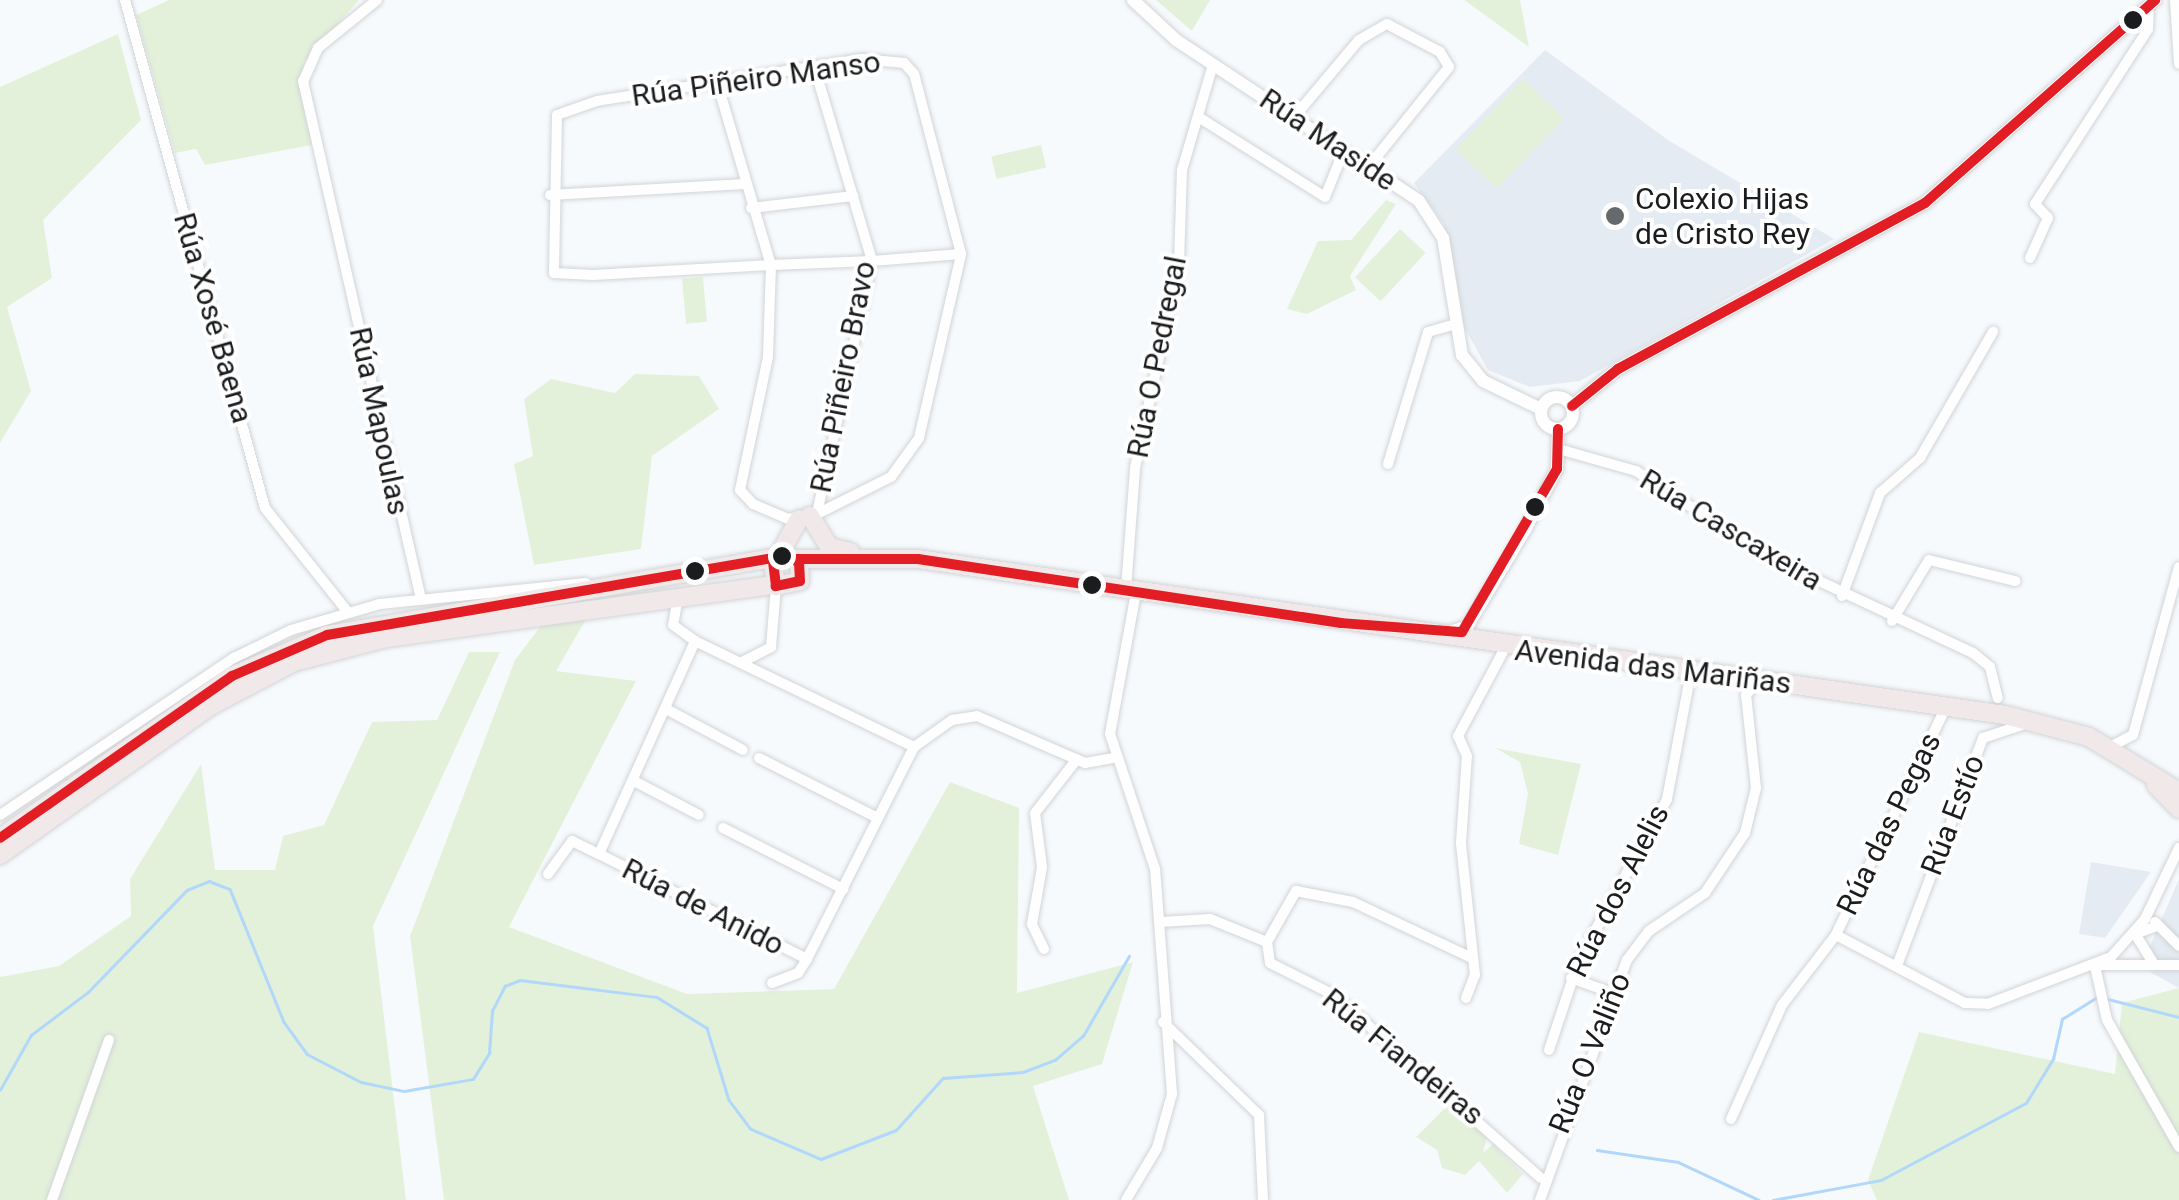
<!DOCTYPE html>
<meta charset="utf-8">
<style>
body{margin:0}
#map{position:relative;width:2179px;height:1200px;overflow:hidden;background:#f7fafd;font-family:Roboto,sans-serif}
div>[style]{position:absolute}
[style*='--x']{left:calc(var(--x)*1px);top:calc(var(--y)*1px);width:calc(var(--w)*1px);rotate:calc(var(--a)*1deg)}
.built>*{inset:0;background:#e4ebf2}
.green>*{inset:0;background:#e3f1db;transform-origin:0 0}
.stream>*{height:2.5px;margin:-1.25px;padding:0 1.25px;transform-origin:1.25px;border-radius:1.25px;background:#b1d7fb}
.roads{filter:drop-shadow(0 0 2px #d2d4d6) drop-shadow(0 0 2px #d2d4d6)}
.minor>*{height:10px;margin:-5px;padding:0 5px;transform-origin:5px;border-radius:5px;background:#fefeff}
.tertiary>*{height:12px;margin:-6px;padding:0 6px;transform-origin:6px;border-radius:6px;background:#fefeff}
.tertiary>.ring{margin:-6px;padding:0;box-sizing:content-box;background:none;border:12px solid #fefeff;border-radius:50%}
.trunk>*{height:18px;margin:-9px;padding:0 9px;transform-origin:9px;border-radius:9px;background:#f1e9e9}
.bus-1>*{height:10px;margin:-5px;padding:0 5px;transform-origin:5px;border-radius:5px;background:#e21d24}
.dots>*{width:28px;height:28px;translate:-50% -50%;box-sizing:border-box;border:5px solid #fff;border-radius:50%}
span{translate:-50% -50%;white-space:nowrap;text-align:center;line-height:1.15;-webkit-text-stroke:8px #fff;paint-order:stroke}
.street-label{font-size:30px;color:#1a1c1e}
.poi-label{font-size:30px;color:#1a1c1e}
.left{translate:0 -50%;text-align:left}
</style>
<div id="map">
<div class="built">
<div style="clip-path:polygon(1545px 50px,1668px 140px,1834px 239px,1580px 381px,1530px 387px,1488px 370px,1458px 316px,1444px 224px,1414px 183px)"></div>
<div style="clip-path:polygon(2091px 862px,2151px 872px,2105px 938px,2079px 934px)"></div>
<div style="clip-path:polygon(2179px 879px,2179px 988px,2141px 967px)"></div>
</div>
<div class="green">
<div style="clip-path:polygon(169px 0,359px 0,303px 63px,312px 145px,205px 165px,196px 149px,175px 153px,136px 15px)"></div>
<div style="clip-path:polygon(1156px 0,1210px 0,1192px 31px)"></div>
<div style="clip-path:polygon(1464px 0,1520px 0,1529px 47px)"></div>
<div style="clip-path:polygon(118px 34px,141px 120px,43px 220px,52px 278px,7px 307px,31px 391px,0 443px,0 87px)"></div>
<div style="left:1523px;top:79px;width:57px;height:97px;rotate:44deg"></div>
<div style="left:1041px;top:145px;width:23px;height:51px;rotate:77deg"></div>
<div style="clip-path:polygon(1386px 200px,1396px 204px,1350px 276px,1356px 290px,1307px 314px,1287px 309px,1318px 241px,1351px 240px)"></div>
<div style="left:1400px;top:229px;width:35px;height:66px;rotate:43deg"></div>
<div style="left:703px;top:277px;width:45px;height:21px;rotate:85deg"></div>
<div style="clip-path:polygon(635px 374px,699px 376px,719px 409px,652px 456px,641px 549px,534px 565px,514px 464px,533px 456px,524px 399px,551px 379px,615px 393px)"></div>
<div style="clip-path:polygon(589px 614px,556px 671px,636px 681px,509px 927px,687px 994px,834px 989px,950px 782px,1019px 808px,1017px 993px,1133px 962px,1102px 1064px,1033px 1086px,1069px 1200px,444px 1200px,410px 936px,515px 660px,546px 619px)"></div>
<div style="clip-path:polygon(469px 652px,500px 652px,373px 926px,406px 1200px,0 1200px,0 977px,59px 966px,131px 916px,130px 879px,201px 764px,215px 870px,275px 870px,283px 836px,324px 825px,372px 722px,437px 720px)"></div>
<div style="clip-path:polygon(1495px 748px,1581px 764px,1558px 855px,1519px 844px,1528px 794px,1520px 762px)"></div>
<div style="clip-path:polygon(2179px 988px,2179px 1200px,1877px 1200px,1868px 1180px,1919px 1032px,2115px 1074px,2122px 1003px)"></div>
<div style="clip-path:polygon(1450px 1103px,1487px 1137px,1483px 1153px,1493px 1144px,1523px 1174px,1507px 1193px,1479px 1161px,1465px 1175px,1442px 1168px,1437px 1150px,1416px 1137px)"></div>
</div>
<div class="stream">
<div style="--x:2104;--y:998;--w:77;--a:14.2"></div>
<div style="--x:0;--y:1090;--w:63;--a:-60.6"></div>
<div style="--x:31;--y:1035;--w:71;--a:-37"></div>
<div style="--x:88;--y:992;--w:142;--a:-45.9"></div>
<div style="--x:187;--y:890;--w:24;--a:-22"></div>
<div style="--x:209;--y:881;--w:22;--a:21"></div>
<div style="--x:230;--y:889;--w:144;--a:67.9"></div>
<div style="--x:284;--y:1022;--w:39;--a:54"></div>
<div style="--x:307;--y:1054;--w:61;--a:27.4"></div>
<div style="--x:361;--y:1082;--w:44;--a:11.8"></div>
<div style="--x:404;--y:1091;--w:70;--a:-9.9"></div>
<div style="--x:473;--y:1079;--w:31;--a:-58"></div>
<div style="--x:489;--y:1053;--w:42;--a:-85.9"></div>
<div style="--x:492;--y:1011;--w:28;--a:-63"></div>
<div style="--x:505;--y:986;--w:16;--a:-22"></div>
<div style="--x:520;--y:980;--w:138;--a:7.1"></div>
<div style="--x:657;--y:997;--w:59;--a:31.8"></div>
<div style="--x:707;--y:1028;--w:75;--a:73"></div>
<div style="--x:729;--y:1100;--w:36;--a:53"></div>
<div style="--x:751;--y:1129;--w:76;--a:23.2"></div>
<div style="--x:821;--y:1159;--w:80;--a:-21.1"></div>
<div style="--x:896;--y:1130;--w:70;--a:-47.9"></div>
<div style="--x:943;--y:1078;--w:80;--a:-4.3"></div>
<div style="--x:1023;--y:1072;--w:34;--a:-21"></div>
<div style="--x:1055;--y:1060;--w:37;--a:-41"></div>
<div style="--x:1083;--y:1036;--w:92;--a:-60.1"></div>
<div style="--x:1597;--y:1150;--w:82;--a:8.4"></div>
<div style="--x:1678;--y:1162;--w:89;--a:25.1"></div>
<div style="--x:1773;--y:1200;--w:110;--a:-10.5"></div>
<div style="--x:1881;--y:1180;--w:164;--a:-28"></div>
<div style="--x:2026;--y:1103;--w:52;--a:-58.5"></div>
<div style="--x:2053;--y:1059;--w:41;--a:-77.3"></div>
<div style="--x:2062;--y:1019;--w:40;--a:-32"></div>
</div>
<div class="roads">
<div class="minor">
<div style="--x:125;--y:0;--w:527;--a:74.59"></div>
<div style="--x:265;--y:508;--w:132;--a:51.5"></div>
<div style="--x:377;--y:0;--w:76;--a:140.9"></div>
<div style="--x:318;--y:48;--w:36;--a:114"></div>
<div style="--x:303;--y:81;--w:531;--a:77.17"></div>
<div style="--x:2175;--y:0;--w:64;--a:86.4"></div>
<div style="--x:814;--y:66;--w:203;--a:73.4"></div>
<div style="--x:872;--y:261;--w:259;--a:102.3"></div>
<div style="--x:717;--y:82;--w:191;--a:73.6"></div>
<div style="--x:771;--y:265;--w:92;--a:91.9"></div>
<div style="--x:768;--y:357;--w:136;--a:101.9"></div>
<div style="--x:740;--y:490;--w:19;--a:47"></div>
<div style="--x:753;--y:504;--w:38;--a:23"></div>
<div style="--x:788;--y:519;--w:29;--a:-10"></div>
<div style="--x:817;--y:514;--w:83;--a:-26.6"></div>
<div style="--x:891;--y:477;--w:48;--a:-54.3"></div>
<div style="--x:919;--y:438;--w:189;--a:-77.1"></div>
<div style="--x:961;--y:254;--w:186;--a:-104.6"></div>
<div style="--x:914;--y:74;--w:15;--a:-132"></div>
<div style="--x:904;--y:63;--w:42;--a:-174.6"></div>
<div style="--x:862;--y:59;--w:147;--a:171"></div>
<div style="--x:717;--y:82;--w:121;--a:171"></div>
<div style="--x:597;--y:101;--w:42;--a:160.7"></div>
<div style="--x:557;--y:115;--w:158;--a:91.1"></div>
<div style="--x:554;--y:273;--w:39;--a:3"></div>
<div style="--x:593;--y:275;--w:178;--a:-3.2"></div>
<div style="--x:771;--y:265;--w:101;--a:-2.3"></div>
<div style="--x:872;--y:261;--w:89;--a:-4.5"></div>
<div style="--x:1295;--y:116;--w:99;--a:-49.9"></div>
<div style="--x:1359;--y:40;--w:32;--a:-30"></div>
<div style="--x:1387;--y:24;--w:60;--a:27.8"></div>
<div style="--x:1440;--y:52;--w:17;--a:59"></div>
<div style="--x:1449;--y:67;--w:127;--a:128.9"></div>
<div style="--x:1200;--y:118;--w:148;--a:32.3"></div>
<div style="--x:1325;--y:197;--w:51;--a:-68"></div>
<div style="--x:550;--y:195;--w:195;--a:-3.2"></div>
<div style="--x:751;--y:208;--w:103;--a:-6.7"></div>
<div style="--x:2030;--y:258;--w:44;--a:-65.8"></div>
<div style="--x:2048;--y:218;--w:19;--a:-133"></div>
<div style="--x:2035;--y:204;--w:208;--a:-57.1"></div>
<div style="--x:2148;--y:29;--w:24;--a:-88"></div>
<div style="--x:1562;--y:450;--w:77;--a:15.8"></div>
<div style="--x:1636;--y:471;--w:158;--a:33.1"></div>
<div style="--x:1768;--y:557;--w:226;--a:25.1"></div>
<div style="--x:1973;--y:653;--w:22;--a:39"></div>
<div style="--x:1990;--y:667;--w:32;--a:76"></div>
<div style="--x:1388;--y:464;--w:138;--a:-73.1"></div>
<div style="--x:1428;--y:332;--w:25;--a:-16"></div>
<div style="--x:1126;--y:589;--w:121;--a:-85.7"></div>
<div style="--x:1135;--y:468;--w:209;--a:-77.8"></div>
<div style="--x:1179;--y:264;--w:94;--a:-88.2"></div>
<div style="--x:1182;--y:170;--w:109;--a:-73.6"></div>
<div style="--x:1842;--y:596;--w:110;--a:-69.7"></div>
<div style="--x:1880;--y:493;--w:53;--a:-41.2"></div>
<div style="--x:1920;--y:458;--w:146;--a:-59.9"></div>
<div style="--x:677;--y:603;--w:22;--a:100"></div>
<div style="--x:673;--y:625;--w:27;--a:36"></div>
<div style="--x:1892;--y:621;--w:71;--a:-58.8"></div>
<div style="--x:1929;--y:560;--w:89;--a:13.7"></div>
<div style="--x:695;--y:641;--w:243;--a:25.8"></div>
<div style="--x:914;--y:747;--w:237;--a:116.8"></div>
<div style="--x:807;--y:959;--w:233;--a:-153.2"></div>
<div style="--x:599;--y:854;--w:234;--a:-65.7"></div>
<div style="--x:742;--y:662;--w:33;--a:-27"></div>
<div style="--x:771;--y:647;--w:61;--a:-85.3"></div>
<div style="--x:1946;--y:707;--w:253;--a:115.8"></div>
<div style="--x:1836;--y:935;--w:146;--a:27.8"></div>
<div style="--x:1965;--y:1003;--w:23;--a:2"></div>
<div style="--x:1988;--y:1004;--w:132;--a:-20.9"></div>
<div style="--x:2111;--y:957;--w:51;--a:-48.2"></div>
<div style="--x:2145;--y:919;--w:79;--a:-64.4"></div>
<div style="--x:666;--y:709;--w:87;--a:28"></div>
<div style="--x:914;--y:747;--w:47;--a:-35.4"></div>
<div style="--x:952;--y:720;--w:25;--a:-9"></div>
<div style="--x:977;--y:716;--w:118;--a:23.5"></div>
<div style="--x:1085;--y:763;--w:28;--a:-10"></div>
<div style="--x:2110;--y:747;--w:26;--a:-28"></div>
<div style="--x:2133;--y:735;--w:174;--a:-74.7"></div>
<div style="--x:759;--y:758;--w:133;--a:26.8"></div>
<div style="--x:634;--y:781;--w:73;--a:27.6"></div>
<div style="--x:0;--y:815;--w:282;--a:-33.9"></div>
<div style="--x:234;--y:658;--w:64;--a:-26.2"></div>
<div style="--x:291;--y:630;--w:93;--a:-16.3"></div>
<div style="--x:380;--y:604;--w:207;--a:-5.8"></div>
<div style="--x:723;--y:828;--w:135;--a:26.9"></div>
<div style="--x:548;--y:874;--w:41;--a:-54"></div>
<div style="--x:572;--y:841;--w:30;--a:26"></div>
<div style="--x:1161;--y:922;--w:49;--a:-3.5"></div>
<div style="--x:1210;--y:919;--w:61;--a:22"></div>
<div style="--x:2155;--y:922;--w:34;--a:45"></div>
<div style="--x:1267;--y:942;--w:21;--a:82"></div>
<div style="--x:1270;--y:963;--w:72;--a:26.6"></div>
<div style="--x:1334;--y:995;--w:276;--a:41.5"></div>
<div style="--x:1267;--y:942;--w:59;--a:-60.4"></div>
<div style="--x:1296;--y:891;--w:58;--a:10.9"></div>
<div style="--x:1353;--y:902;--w:129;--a:25.2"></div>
<div style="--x:1044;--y:949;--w:28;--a:-116"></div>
<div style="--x:1032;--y:924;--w:58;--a:-80"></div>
<div style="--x:1042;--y:867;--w:54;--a:-97.4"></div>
<div style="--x:1035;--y:813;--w:68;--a:-52.1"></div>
<div style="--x:2152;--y:961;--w:32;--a:-122"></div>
<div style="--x:2135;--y:934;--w:23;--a:-20"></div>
<div style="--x:1898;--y:963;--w:241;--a:-69.3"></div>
<div style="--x:1983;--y:738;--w:41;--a:-18.4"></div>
<div style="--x:2101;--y:965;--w:78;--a:0"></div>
<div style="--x:2095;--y:966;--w:55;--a:77.5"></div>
<div style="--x:2107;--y:1020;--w:146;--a:60.4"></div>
<div style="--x:1571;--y:978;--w:44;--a:20.1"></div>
<div style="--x:772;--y:983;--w:28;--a:-21"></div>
<div style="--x:798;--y:973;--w:17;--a:-57"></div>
<div style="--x:1466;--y:998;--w:25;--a:-69"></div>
<div style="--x:1475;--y:975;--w:133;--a:-96.1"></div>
<div style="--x:1461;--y:843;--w:87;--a:-86.1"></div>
<div style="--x:1467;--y:756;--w:22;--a:-114"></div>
<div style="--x:1458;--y:736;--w:100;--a:-61.9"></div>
<div style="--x:1163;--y:1022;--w:134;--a:44.1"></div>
<div style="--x:1259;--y:1115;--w:85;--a:87.3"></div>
<div style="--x:1549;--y:1050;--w:95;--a:-71.6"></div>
<div style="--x:1579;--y:960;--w:183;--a:-61.3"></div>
<div style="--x:1667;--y:799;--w:129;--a:-79.3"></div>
<div style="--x:1731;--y:1119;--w:125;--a:-65.9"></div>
<div style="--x:1782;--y:1005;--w:88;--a:-52.4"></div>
<div style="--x:52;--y:1200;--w:170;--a:-70.4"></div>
<div style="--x:1126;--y:1200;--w:61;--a:-59.2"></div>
<div style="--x:1157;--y:1148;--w:56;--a:-74.5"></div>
<div style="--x:1172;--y:1094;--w:226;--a:-94.3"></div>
<div style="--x:1155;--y:869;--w:142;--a:-108.4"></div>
<div style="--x:1110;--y:734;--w:143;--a:-79.6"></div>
<div style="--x:1540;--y:1200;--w:255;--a:-70.1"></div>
<div style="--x:1627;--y:960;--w:36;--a:-53"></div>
<div style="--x:1649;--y:931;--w:68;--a:-34.2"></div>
<div style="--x:1705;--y:893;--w:72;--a:-56.3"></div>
<div style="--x:1745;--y:833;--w:46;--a:-76.3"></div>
<div style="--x:1756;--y:788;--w:94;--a:-96.1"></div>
<div style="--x:1746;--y:695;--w:18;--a:-49"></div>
</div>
<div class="tertiary">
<div style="--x:1133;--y:0;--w:59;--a:42.9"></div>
<div style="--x:1176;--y:40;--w:291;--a:33.5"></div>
<div style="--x:1419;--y:201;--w:44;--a:57"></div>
<div style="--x:1443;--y:238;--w:119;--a:80.8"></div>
<div style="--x:1462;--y:355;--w:33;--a:51"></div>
<div style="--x:1483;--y:381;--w:64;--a:25.8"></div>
<div class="ring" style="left:1541px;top:397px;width:20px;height:20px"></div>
<div style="--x:1572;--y:406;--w:59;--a:-38.8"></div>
<div style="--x:1618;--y:369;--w:349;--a:-28.4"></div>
<div style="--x:1925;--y:203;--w:307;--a:-41.4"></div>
<div style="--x:1449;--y:632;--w:19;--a:-16"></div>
<div style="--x:1467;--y:627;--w:113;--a:-59.1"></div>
<div style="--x:1525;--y:530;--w:69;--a:-62.3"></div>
<div style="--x:1557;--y:469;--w:40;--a:-88.6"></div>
</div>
<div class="trunk">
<div style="--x:810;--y:516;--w:36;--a:58"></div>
<div style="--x:829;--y:547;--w:22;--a:13"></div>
<div style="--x:778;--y:557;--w:43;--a:-61.1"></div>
<div style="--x:796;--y:559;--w:122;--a:0"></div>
<div style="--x:918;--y:559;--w:1098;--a:8.17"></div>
<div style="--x:2005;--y:715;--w:87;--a:14.7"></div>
<div style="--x:2089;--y:737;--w:105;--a:31.4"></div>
<div style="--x:2156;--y:785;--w:33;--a:46"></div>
<div style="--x:0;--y:838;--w:283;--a:-34.9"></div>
<div style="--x:232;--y:676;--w:103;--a:-23.3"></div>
<div style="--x:327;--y:635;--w:462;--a:-9.8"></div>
<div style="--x:782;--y:556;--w:18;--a:19"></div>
<div style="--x:799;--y:562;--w:19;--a:87"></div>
<div style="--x:800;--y:581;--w:25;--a:168"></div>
<div style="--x:776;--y:586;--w:25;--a:-97"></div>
<div style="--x:0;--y:855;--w:260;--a:-35.3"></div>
<div style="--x:212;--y:705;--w:93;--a:-27.7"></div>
<div style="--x:294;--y:662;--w:95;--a:-14.6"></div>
<div style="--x:386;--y:638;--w:393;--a:-7.8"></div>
</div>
</div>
<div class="bus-1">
<div style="--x:1572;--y:406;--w:59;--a:-38.8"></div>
<div style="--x:1618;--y:369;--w:349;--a:-28.4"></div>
<div style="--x:1925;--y:203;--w:307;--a:-41.4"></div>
<div style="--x:796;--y:559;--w:122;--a:0"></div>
<div style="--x:918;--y:559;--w:428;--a:8.6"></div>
<div style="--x:1341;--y:623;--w:121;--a:4.3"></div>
<div style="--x:1462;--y:632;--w:189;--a:-59.8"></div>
<div style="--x:1557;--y:469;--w:40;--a:-88.6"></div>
<div style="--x:0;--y:838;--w:283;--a:-34.9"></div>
<div style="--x:232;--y:676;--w:103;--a:-23.3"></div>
<div style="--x:327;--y:635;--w:462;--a:-9.8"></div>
<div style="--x:782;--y:556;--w:18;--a:19"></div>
<div style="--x:799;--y:562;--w:19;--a:87"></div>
<div style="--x:800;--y:581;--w:25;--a:168"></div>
<div style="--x:776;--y:586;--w:25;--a:-97"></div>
</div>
<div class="dots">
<div style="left:2133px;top:20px;background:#1a1c1e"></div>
<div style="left:1615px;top:216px;background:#676a6c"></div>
<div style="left:1535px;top:507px;background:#1a1c1e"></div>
<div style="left:782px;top:556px;background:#1a1c1e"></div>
<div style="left:695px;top:571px;background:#1a1c1e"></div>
<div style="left:1092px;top:585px;background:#1a1c1e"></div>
</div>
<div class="street-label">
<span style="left:756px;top:79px;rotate:-8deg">Rúa Piñeiro Manso</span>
<span style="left:1328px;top:140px;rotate:34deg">Rúa Maside</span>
<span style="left:213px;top:318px;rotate:74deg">Rúa Xosé Baena</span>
<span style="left:1157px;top:357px;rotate:-79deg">Rúa O Pedregal</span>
<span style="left:843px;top:377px;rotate:-79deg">Rúa Piñeiro Bravo</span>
<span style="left:379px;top:421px;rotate:78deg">Rúa Mapoulas</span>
<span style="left:1731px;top:530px;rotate:31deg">Rúa Cascaxeira</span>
<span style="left:1653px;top:667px;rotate:7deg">Avenida das Mariñas</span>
<span style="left:1953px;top:815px;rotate:-69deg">Rúa Estío</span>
<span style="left:1889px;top:824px;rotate:-64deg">Rúa das Pegas</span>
<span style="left:1618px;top:891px;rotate:-63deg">Rúa dos Alelis</span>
<span style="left:703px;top:907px;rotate:27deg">Rúa de Anido</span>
<span style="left:1590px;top:1053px;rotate:-68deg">Rúa O Valiño</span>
<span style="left:1403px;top:1057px;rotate:39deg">Rúa Fiandeiras</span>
</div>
<div class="poi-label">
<span class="left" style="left:1635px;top:216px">Colexio Hijas<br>de Cristo Rey</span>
</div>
</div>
